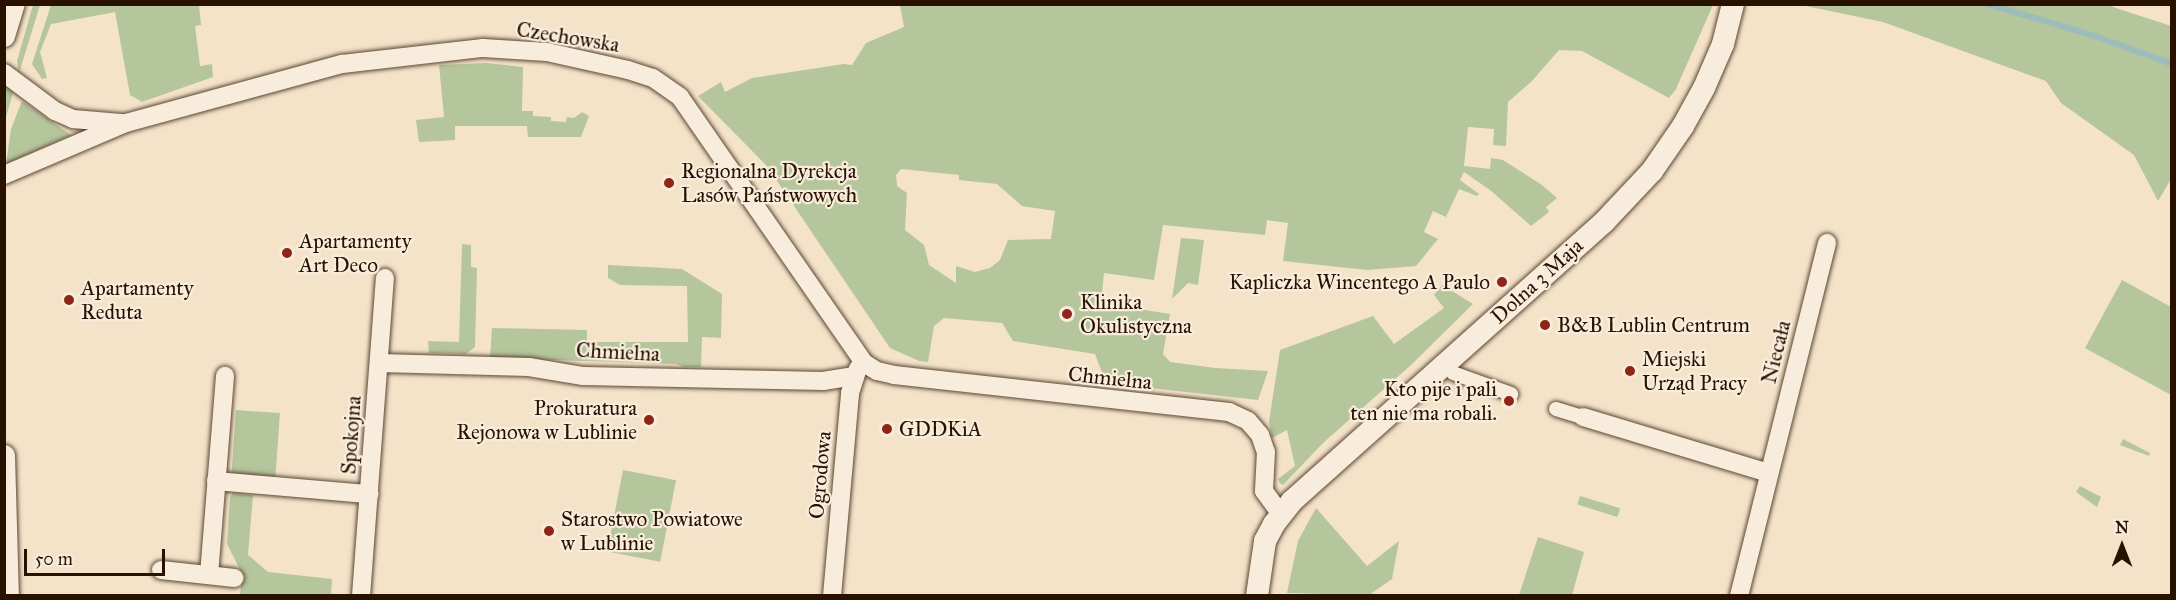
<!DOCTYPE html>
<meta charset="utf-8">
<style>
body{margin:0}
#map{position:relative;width:2176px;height:600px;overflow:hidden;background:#f4e3c9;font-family:"IM FELL Great Primer",serif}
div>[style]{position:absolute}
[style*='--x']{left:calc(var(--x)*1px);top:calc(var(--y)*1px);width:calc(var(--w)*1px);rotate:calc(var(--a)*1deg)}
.green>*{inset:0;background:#b5c59c;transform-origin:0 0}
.stream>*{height:6px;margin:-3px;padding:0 3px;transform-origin:3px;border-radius:3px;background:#9cbdbb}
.roads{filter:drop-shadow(0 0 2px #5c4632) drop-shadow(0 0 2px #5c4632)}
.pedestrian>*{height:14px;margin:-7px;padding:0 7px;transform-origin:7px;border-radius:7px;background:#f8eddc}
.minor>*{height:18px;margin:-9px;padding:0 9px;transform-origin:9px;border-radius:9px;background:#f8eddc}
.tertiary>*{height:22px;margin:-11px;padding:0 11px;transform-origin:11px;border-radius:11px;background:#f8eddc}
.dots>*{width:16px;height:16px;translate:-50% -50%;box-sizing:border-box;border:3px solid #f8eddc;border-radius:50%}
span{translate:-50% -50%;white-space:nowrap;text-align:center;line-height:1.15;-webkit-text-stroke:4.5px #f8eddc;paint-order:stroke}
.street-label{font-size:21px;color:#291100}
.poi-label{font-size:21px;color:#291100}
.left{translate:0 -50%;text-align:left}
.right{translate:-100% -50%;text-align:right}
.frame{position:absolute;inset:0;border:6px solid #291100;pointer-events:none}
.north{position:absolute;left:2092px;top:516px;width:60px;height:60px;-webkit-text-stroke:4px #f8eddc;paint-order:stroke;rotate:0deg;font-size:16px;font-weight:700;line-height:24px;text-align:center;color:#291100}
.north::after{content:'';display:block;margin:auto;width:21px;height:27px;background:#291100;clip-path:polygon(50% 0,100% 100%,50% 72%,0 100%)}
.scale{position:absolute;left:24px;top:549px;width:141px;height:27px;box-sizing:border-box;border:3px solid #291100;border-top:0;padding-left:8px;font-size:18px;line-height:21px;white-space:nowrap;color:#291100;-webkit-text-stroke:4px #f8eddc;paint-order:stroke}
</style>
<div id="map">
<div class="green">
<div style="clip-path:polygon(33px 5px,40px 5px,19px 73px,17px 61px)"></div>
<div style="clip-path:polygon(51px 5px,199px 5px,201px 25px,195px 26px,200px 66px,212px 64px,213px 77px,142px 102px,130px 95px,115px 12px,51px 24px,40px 52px,47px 78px,42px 79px,32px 64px)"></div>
<div style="clip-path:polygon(evenodd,900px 5px,900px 4px,1713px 5px,1676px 89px,1669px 98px,1582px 51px,1559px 50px,1532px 81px,1508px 102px,1506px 146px,1493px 145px,1494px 129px,1468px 127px,1464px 166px,1490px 169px,1491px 158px,1503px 160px,1542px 185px,1557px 198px,1546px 207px,1549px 212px,1531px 226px,1490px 190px,1464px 172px,1460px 180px,1479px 194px,1477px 196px,1459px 189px,1446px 217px,1433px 211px,1424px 232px,1438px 239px,1416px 266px,1367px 270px,1283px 261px,1288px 223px,1267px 220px,1265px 235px,1163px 225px,1154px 280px,1104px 273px,1101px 303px,1170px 314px,1163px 354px,1170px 362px,1215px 368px,1268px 371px,1258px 400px,1106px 383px,1095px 354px,1013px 341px,1002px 323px,944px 318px,934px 326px,928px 362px,919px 361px,890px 348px,767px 166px,698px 96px,721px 82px,725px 92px,752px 78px,844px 64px,852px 65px,866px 43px,904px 27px,900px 5px,901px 169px,959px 175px,959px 180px,997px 184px,1022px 206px,1055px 211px,1051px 239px,1008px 240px,1000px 260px,990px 268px,975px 272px,956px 266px,956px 283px,929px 265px,924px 245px,905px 230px,907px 193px,897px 186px,896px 175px,901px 169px)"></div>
<div style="clip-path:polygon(1801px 5px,2107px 5px,2171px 26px,2171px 179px,2158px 201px,2134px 155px,2061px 103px,2046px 81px,1883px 22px)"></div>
<div style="clip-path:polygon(486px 63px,523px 67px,522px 111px,533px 111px,533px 116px,551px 117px,551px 121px,566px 122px,567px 117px,574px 118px,582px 112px,589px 116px,581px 137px,528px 137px,527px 126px,455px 126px,455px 140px,419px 142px,416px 120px,444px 117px,439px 65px)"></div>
<div style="clip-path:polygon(5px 84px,13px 93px,5px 120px)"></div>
<div style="clip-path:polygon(22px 101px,71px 135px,6px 164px,11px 129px)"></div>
<div style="clip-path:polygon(1181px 238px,1204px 240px,1198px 285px,1188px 283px,1172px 299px)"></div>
<div style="clip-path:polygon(462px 244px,471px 245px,471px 267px,477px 268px,475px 347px,466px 354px,429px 353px,428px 341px,459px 342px)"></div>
<div style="clip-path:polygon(608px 265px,682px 269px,722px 294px,721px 338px,702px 337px,701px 367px,684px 367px,676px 364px,490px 358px,492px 328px,587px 330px,587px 342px,688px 342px,687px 286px,620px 285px,608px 278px)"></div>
<div style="clip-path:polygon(2122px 280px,2171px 307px,2171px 395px,2085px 348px)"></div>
<div style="clip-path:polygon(1442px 285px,1473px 304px,1411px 365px,1323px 443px,1283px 485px,1280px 483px,1278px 479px,1295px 466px,1287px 430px,1272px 438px,1269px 422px,1280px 350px,1373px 316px,1394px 344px,1444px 308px,1434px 295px)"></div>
<div style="left:236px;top:410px;width:44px;height:64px;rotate:4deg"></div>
<div style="clip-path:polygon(2123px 439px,2150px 453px,2149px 456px,2120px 445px)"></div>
<div style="left:623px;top:470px;width:54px;height:83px;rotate:11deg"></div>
<div style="clip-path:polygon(2080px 486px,2101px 497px,2097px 507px,2076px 492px)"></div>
<div style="clip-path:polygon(233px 493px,253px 495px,248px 555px,268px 572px,332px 579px,331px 595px,240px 595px,242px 574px,227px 544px,230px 497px)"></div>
<div style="left:1580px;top:496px;width:42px;height:9px;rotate:17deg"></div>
<div style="clip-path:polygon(1316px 508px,1367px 566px,1399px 541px,1392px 579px,1369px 595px,1287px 593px,1298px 541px)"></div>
<div style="clip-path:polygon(1538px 537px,1584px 552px,1572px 595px,1519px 595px)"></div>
</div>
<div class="stream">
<div style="--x:1987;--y:4;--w:109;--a:16.4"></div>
<div style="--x:2092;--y:35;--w:85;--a:19.9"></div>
</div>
<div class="roads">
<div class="pedestrian">
<div style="--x:1453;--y:373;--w:62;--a:19.9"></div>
<div style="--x:1556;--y:409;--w:28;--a:17"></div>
</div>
<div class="minor">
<div style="--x:4;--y:73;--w:64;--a:36.7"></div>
<div style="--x:55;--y:111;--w:20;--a:24"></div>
<div style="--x:73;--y:119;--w:48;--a:4.8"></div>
<div style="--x:4;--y:175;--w:133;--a:-23.1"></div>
<div style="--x:126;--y:123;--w:224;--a:-15.3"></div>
<div style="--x:342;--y:64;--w:142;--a:-6.5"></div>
<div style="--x:483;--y:48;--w:64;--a:3.6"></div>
<div style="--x:547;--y:52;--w:83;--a:12.5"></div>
<div style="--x:628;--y:70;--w:26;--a:18"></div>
<div style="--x:653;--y:78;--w:33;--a:35"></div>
<div style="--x:680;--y:97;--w:323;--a:55.3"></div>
<div style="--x:864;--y:363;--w:15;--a:32"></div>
<div style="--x:877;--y:371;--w:17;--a:13"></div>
<div style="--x:894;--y:375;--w:337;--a:6.3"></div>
<div style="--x:1229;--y:412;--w:21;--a:25"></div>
<div style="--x:1248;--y:421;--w:18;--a:49"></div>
<div style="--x:1260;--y:435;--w:18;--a:71"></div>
<div style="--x:1266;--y:452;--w:39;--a:93"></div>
<div style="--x:1264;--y:491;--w:29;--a:54"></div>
<div style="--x:379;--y:363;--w:150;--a:1.5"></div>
<div style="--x:529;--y:367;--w:55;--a:9.5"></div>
<div style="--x:583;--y:376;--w:240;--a:1.2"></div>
<div style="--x:823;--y:381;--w:32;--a:-9"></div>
<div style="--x:1583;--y:417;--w:194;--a:16.8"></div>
<div style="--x:216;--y:481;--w:154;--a:4.9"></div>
<div style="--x:161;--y:570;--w:74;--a:6.2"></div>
<div style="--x:209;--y:575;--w:200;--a:-85.4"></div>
<div style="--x:361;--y:596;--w:319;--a:-85.7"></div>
<div style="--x:832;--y:596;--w:204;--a:-84.9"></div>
<div style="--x:850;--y:393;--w:26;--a:-72"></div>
<div style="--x:1739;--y:596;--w:364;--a:-76"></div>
</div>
<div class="tertiary">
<div style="--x:4;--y:36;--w:34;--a:-73"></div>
<div style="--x:4;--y:456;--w:140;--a:88.4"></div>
<div style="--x:1257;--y:596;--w:56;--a:-81.7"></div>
<div style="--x:1265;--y:541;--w:19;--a:-62"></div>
<div style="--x:1274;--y:524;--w:29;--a:-52"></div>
<div style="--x:1292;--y:501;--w:419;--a:-41.8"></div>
<div style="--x:1604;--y:222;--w:70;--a:-46.7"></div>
<div style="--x:1652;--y:171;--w:55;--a:-55.4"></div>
<div style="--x:1683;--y:126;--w:43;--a:-61.1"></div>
<div style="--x:1704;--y:88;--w:48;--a:-66.6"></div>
<div style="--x:1723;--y:44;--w:41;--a:-76"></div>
</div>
</div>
<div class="dots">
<div style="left:669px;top:183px;background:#8f2418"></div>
<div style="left:287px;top:253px;background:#8f2418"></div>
<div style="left:1502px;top:282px;background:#8f2418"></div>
<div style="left:69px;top:300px;background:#8f2418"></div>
<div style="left:1067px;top:314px;background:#8f2418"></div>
<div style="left:1545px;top:325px;background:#8f2418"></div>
<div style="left:1630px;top:371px;background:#8f2418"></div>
<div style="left:1509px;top:401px;background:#8f2418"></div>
<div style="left:649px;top:420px;background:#8f2418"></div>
<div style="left:887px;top:429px;background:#8f2418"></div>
<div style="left:549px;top:531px;background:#8f2418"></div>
</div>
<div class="street-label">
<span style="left:568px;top:37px;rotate:9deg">Czechowska</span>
<span style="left:1537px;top:281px;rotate:-42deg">Dolna 3 Maja</span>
<span style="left:618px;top:352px;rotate:3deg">Chmielna</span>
<span style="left:1776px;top:352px;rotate:-76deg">Niecała</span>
<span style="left:1110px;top:378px;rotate:6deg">Chmielna</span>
<span style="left:351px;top:435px;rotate:-86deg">Spokojna</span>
<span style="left:820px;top:475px;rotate:-85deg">Ogrodowa</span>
</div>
<div class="poi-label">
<span class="left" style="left:681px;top:183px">Regionalna Dyrekcja<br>Lasów Państwowych</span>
<span class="left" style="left:299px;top:253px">Apartamenty<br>Art Deco</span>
<span class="right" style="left:1490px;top:282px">Kapliczka Wincentego A Paulo</span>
<span class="left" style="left:81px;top:300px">Apartamenty<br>Reduta</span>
<span class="left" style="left:1080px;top:314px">Klinika<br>Okulistyczna</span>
<span class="left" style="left:1557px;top:325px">B&amp;B Lublin Centrum</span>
<span class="left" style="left:1642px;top:371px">Miejski<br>Urząd Pracy</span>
<span class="right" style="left:1497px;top:401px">Kto pije i pali<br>ten nie ma robali.</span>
<span class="right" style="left:637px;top:420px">Prokuratura<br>Rejonowa w Lublinie</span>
<span class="left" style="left:899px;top:429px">GDDKiA</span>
<span class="left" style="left:561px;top:531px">Starostwo Powiatowe<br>w Lublinie</span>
</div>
<div class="frame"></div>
<div class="north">N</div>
<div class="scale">50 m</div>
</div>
